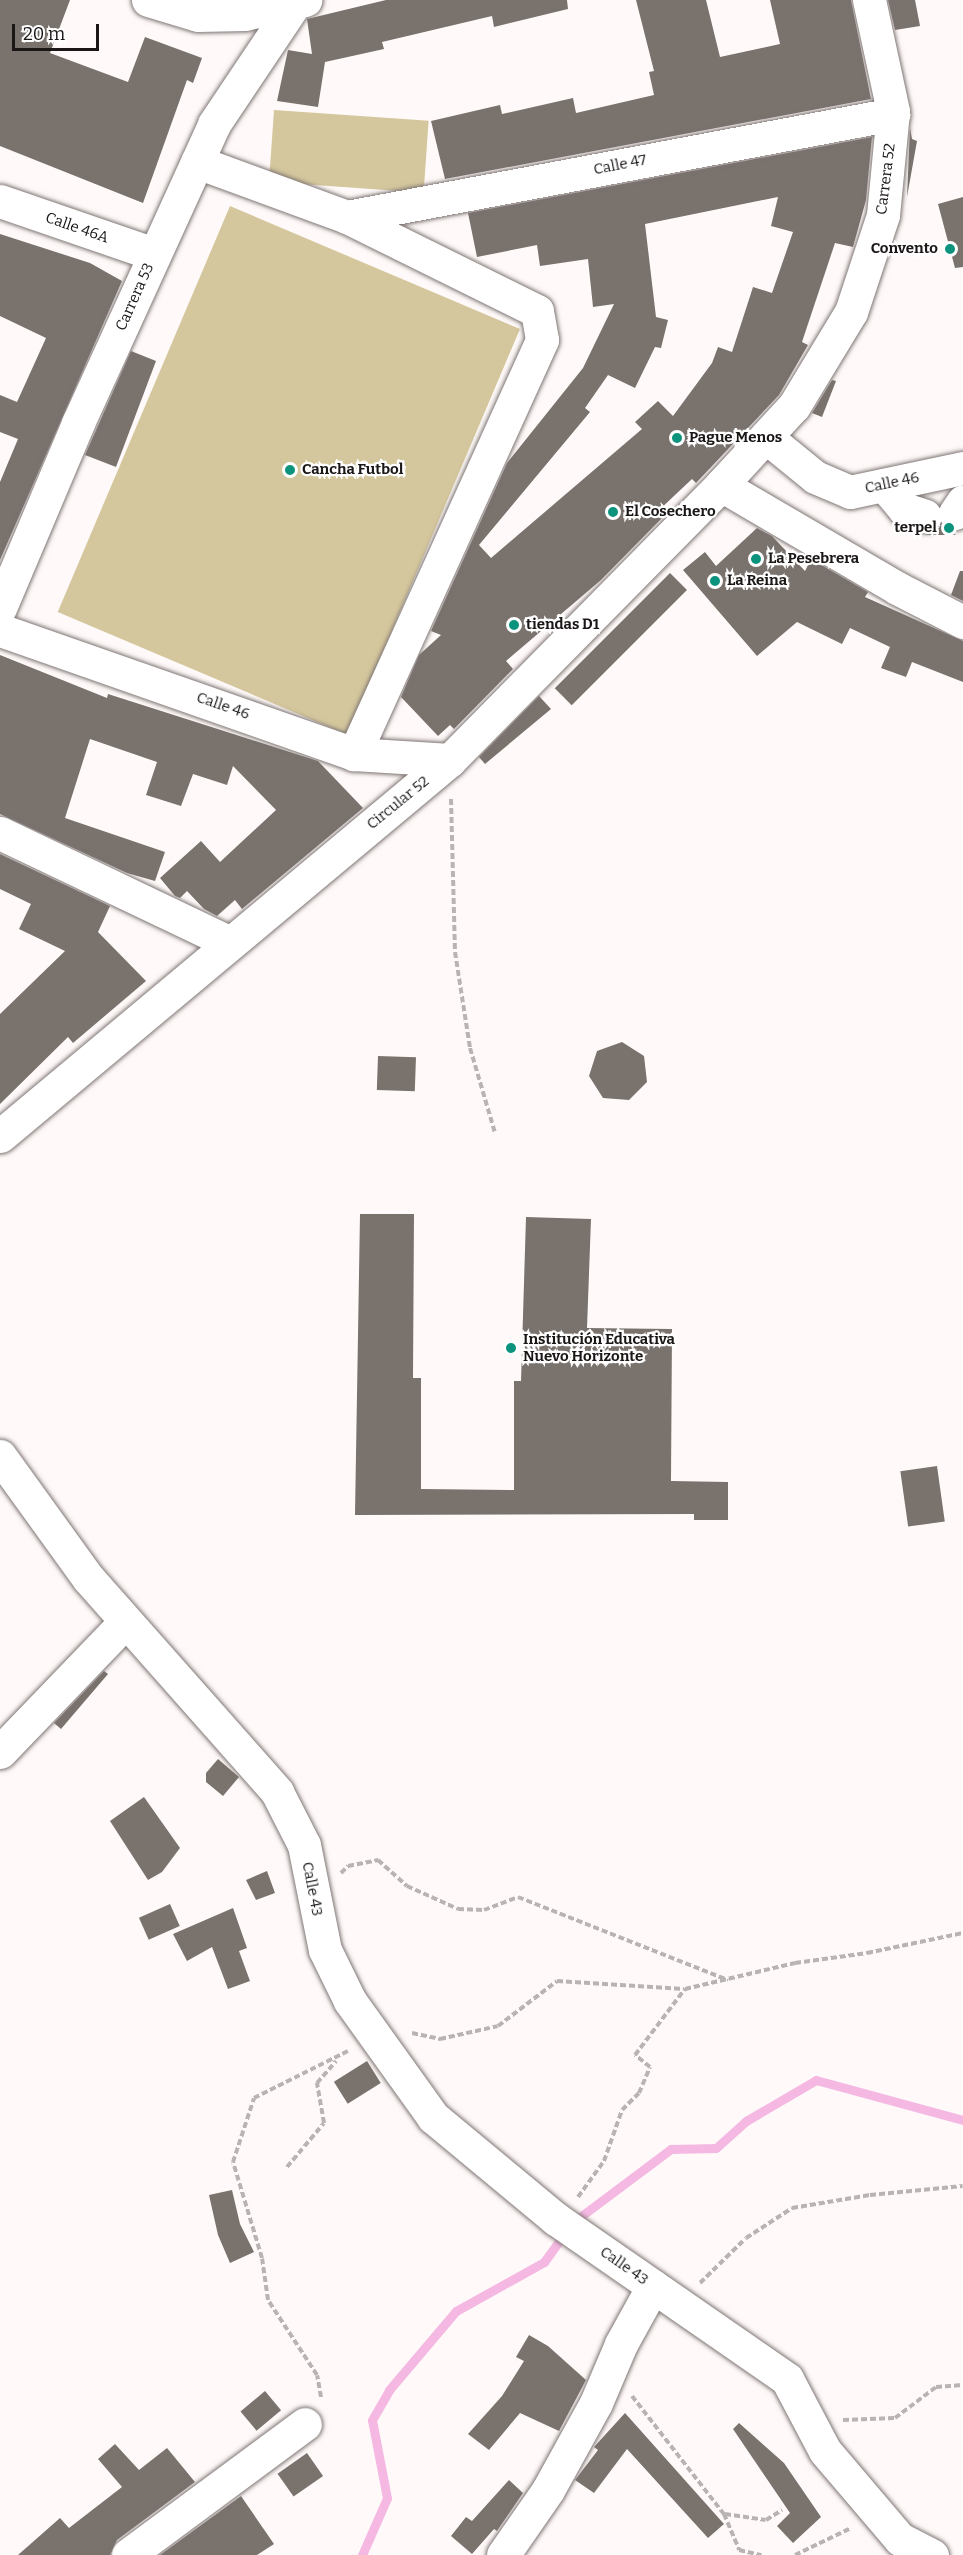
<!DOCTYPE html>
<meta charset="utf-8">
<style>
body{margin:0}
#map{position:relative;width:963px;height:2555px;overflow:hidden;background:#fffaf9;font-family:Bitter,serif}
div>[style]{position:absolute}
[style*='--x']{left:calc(var(--x)*1px);top:calc(var(--y)*1px);width:calc(var(--w)*1px);rotate:calc(var(--a)*1deg)}
.green>*{inset:0;background:#d5c79d;transform-origin:0 0}
.stream>*{height:9px;margin:-4.5px;padding:0 4.5px;transform-origin:4.5px;border-radius:4.5px;background:#f5b8e2}
.building>*{inset:0;background:#79726d;transform-origin:0 0}
.path>*{height:4px;margin-top:-2px;transform-origin:0;background:repeating-linear-gradient(90deg,#b8b4b3 0 6px,transparent 0 9px)}
.roads{filter:drop-shadow(0 0 2px #7f7674) drop-shadow(0 0 2px #7f7674)}
.minor>*{height:33px;margin:-16.5px;padding:0 16.5px;transform-origin:16.5px;border-radius:16.5px;background:#fff}
.dots>*{width:16px;height:16px;translate:-50% -50%;box-sizing:border-box;border:3px solid #fff;border-radius:50%}
span{translate:-50% -50%;white-space:nowrap;text-align:center;line-height:1.15;-webkit-text-stroke:4.5px #fff;paint-order:stroke}
.street-label{font-size:15px;color:#1a1716}
.poi-label{font-size:15px;color:#1a1716;font-weight:700}
.right{translate:-100% -50%;text-align:right}
.left{translate:0 -50%;text-align:left}
.scale{position:absolute;left:12px;top:24px;width:87px;height:27px;box-sizing:border-box;border:3px solid #1a1716;border-top:0;padding-left:8px;font-size:18px;line-height:21px;white-space:nowrap;color:#1a1716;-webkit-text-stroke:4px #fff;paint-order:stroke}
</style>
<div id="map">
<div class="green">
<div style="left:274px;top:110px;width:155px;height:72px;rotate:4deg"></div>
<div style="left:230px;top:206px;width:315px;height:441px;rotate:23deg"></div>
</div>
<div class="stream">
<div style="--x:580;--y:2217;--w:114;--a:-36.8"></div>
<div style="--x:671;--y:2149;--w:45;--a:-1.3"></div>
<div style="--x:716;--y:2148;--w:40;--a:-42"></div>
<div style="--x:746;--y:2121;--w:81;--a:-30.4"></div>
<div style="--x:816;--y:2080;--w:152;--a:15.2"></div>
<div style="--x:362;--y:2555;--w:62;--a:-66.3"></div>
<div style="--x:387;--y:2498;--w:79;--a:-100.9"></div>
<div style="--x:372;--y:2420;--w:34;--a:-60"></div>
<div style="--x:389;--y:2390;--w:104;--a:-49.7"></div>
<div style="--x:456;--y:2311;--w:101;--a:-29.1"></div>
<div style="--x:544;--y:2262;--w:31;--a:-54"></div>
</div>
<div class="building">
<div style="clip-path:polygon(0 0,70px 0,50px 53px,128px 82px,145px 37px,202px 58px,193px 83px,187px 80px,143px 203px,0 146px)"></div>
<div style="clip-path:polygon(386px 0,567px 0,568px 9px,494px 27px,492px 16px,382px 42px,384px 49px,325px 62px,318px 107px,277px 101px,288px 50px,312px 54px,307px 19px)"></div>
<div style="clip-path:polygon(636px 0,706px 0,720px 57px,780px 44px,770px 0,851px 0,871px 99px,445px 179px,431px 121px,500px 105px,502px 114px,573px 98px,576px 113px,654px 95px,649px 72px,654px 71px)"></div>
<div style="clip-path:polygon(888px 0,915px 0,920px 26px,895px 30px)"></div>
<div style="clip-path:polygon(910px 128px,912px 139px,917px 141px,907px 197px)"></div>
<div style="clip-path:polygon(evenodd,872px 137px,866px 200px,853px 247px,835px 243px,802px 342px,808px 345px,779px 395px,696px 483px,692px 479px,657px 512px,662px 518px,601px 580px,506px 661px,513px 669px,454px 729px,450px 725px,438px 736px,401px 697px,419px 655px,441px 635px,431px 631px,507px 463px,583px 368px,614px 304px,593px 307px,588px 259px,540px 266px,537px 245px,477px 257px,468px 213px,872px 137px,778px 197px,771px 226px,793px 232px,772px 293px,753px 287px,732px 352px,718px 347px,712px 363px,673px 416px,658px 401px,635px 422px,642px 429px,491px 558px,479px 545px,590px 412px,585px 408px,608px 375px,635px 388px,655px 347px,661px 348px,668px 320px,656px 317px,645px 224px,778px 197px)"></div>
<div style="clip-path:polygon(963px 197px,963px 267px,955px 268px,938px 204px)"></div>
<div style="clip-path:polygon(0 234px,90px 263px,122px 281px,0 560px,0 482px,18px 439px,0 432px,0 395px,17px 402px,46px 338px,0 316px)"></div>
<div style="clip-path:polygon(131px 351px,156px 361px,116px 467px,85px 455px)"></div>
<div style="clip-path:polygon(832px 380px,836px 381px,822px 417px,812px 413px)"></div>
<div style="clip-path:polygon(941px 525px,956px 535px,925px 535px,937px 530px)"></div>
<div style="clip-path:polygon(757px 528px,772px 536px,805px 571px,811px 559px,868px 592px,865px 597px,963px 641px,963px 682px,912px 662px,906px 677px,881px 668px,890px 647px,850px 628px,842px 644px,797px 622px,757px 656px,683px 570px,705px 552px,716px 566px)"></div>
<div style="clip-path:polygon(960px 571px,963px 571px,963px 601px,951px 595px)"></div>
<div style="left:670px;top:573px;width:24px;height:163px;rotate:45deg"></div>
<div style="clip-path:polygon(0 655px,107px 698px,108px 694px,318px 761px,363px 808px,242px 909px,235px 900px,217px 916px,204px 909px,187px 891px,180px 898px,175px 896px,160px 878px,201px 841px,220px 862px,276px 810px,233px 766px,227px 785px,193px 774px,181px 806px,146px 795px,157px 762px,90px 739px,65px 818px,165px 852px,155px 881px,127px 873px,0 814px)"></div>
<div style="clip-path:polygon(539px 696px,551px 709px,485px 764px,479px 757px)"></div>
<div style="clip-path:polygon(0 854px,110px 906px,98px 932px,146px 981px,73px 1043px,68px 1037px,0 1104px,0 1014px,65px 951px,19px 929px,31px 904px,0 889px)"></div>
<div style="clip-path:polygon(622px 1042px,644px 1056px,647px 1082px,629px 1100px,603px 1098px,589px 1076px,597px 1051px)"></div>
<div style="left:378px;top:1056px;width:38px;height:34px;rotate:2deg"></div>
<div style="clip-path:polygon(360px 1214px,414px 1214px,413px 1378px,421px 1378px,421px 1489px,514px 1490px,514px 1381px,521px 1381px,526px 1217px,591px 1219px,587px 1328px,672px 1329px,671px 1481px,728px 1482px,728px 1520px,694px 1520px,694px 1514px,355px 1515px)"></div>
<div style="left:937px;top:1466px;width:56px;height:37px;rotate:82deg"></div>
<div style="clip-path:polygon(104px 1671px,108px 1674px,61px 1729px,54px 1723px)"></div>
<div style="clip-path:polygon(218px 1759px,239px 1777px,223px 1796px,206px 1782px,206px 1773px)"></div>
<div style="clip-path:polygon(144px 1797px,180px 1848px,162px 1872px,148px 1880px,110px 1821px)"></div>
<div style="clip-path:polygon(267px 1871px,275px 1893px,256px 1900px,246px 1880px)"></div>
<div style="left:170px;top:1904px;width:24px;height:34px;rotate:66deg"></div>
<div style="clip-path:polygon(233px 1908px,247px 1948px,239px 1951px,250px 1981px,228px 1989px,212px 1947px,187px 1961px,173px 1934px)"></div>
<div style="left:367px;top:2061px;width:26px;height:39px;rotate:58deg"></div>
<div style="clip-path:polygon(232px 2190px,240px 2224px,254px 2252px,230px 2263px,218px 2235px,209px 2195px)"></div>
<div style="clip-path:polygon(529px 2335px,548px 2346px,586px 2380px,559px 2431px,520px 2413px,489px 2450px,468px 2434px,502px 2396px,524px 2361px,516px 2357px)"></div>
<div style="left:265px;top:2391px;width:25px;height:32px;rotate:50deg"></div>
<div style="clip-path:polygon(625px 2413px,724px 2524px,708px 2538px,627px 2449px,594px 2493px,575px 2480px,598px 2450px,594px 2447px)"></div>
<div style="clip-path:polygon(739px 2423px,784px 2463px,821px 2517px,793px 2543px,777px 2526px,790px 2513px,733px 2429px)"></div>
<div style="clip-path:polygon(115px 2444px,139px 2470px,167px 2448px,195px 2482px,117px 2540px,110px 2555px,18px 2555px,60px 2518px,69px 2528px,122px 2487px,98px 2459px)"></div>
<div style="left:307px;top:2453px;width:28px;height:36px;rotate:55deg"></div>
<div style="clip-path:polygon(509px 2480px,523px 2493px,497px 2531px,494px 2529px,472px 2554px,451px 2536px,466px 2517px,472px 2521px)"></div>
<div style="clip-path:polygon(241px 2496px,274px 2544px,257px 2555px,160px 2555px)"></div>
</div>
<div class="path">
<div style="--x:451;--y:799;--w:153;--a:88.5"></div>
<div style="--x:455;--y:952;--w:97;--a:81.1"></div>
<div style="--x:470;--y:1048;--w:89;--a:73.6"></div>
<div style="--x:341;--y:1873;--w:10;--a:-45"></div>
<div style="--x:348;--y:1866;--w:31;--a:-11"></div>
<div style="--x:378;--y:1860;--w:39;--a:42"></div>
<div style="--x:407;--y:1886;--w:56;--a:24.3"></div>
<div style="--x:458;--y:1909;--w:26;--a:2"></div>
<div style="--x:484;--y:1910;--w:36;--a:-21"></div>
<div style="--x:518;--y:1897;--w:226;--a:21.6"></div>
<div style="--x:412;--y:2033;--w:29;--a:12"></div>
<div style="--x:440;--y:2039;--w:59;--a:-12.6"></div>
<div style="--x:498;--y:2026;--w:74;--a:-37.3"></div>
<div style="--x:557;--y:1981;--w:127;--a:3.6"></div>
<div style="--x:287;--y:2167;--w:57;--a:-49.9"></div>
<div style="--x:324;--y:2123;--w:41;--a:-99.9"></div>
<div style="--x:317;--y:2083;--w:29;--a:-49"></div>
<div style="--x:578;--y:2197;--w:44;--a:-54.2"></div>
<div style="--x:604;--y:2161;--w:54;--a:-70.6"></div>
<div style="--x:622;--y:2110;--w:24;--a:-45"></div>
<div style="--x:639;--y:2093;--w:28;--a:-67"></div>
<div style="--x:650;--y:2067;--w:19;--a:-141"></div>
<div style="--x:635;--y:2055;--w:83;--a:-52.9"></div>
<div style="--x:685;--y:1989;--w:113;--a:-13.3"></div>
<div style="--x:795;--y:1963;--w:73;--a:-7.9"></div>
<div style="--x:867;--y:1953;--w:98;--a:-11.8"></div>
<div style="--x:700;--y:2283;--w:64;--a:-44.4"></div>
<div style="--x:746;--y:2238;--w:55;--a:-33.1"></div>
<div style="--x:792;--y:2208;--w:79;--a:-9.5"></div>
<div style="--x:870;--y:2195;--w:93;--a:-5.5"></div>
<div style="--x:632;--y:2396;--w:150;--a:52.1"></div>
<div style="--x:724;--y:2514;--w:39;--a:67"></div>
<div style="--x:739;--y:2550;--w:23;--a:13"></div>
<div style="--x:321;--y:2397;--w:22;--a:-100"></div>
<div style="--x:317;--y:2375;--w:90;--a:-123.2"></div>
<div style="--x:268;--y:2300;--w:42;--a:-98.1"></div>
<div style="--x:262;--y:2258;--w:100;--a:-106.8"></div>
<div style="--x:233;--y:2162;--w:67;--a:-71.8"></div>
<div style="--x:254;--y:2098;--w:105;--a:-26.6"></div>
<div style="--x:843;--y:2420;--w:52;--a:-2.2"></div>
<div style="--x:895;--y:2418;--w:51;--a:-37.1"></div>
<div style="--x:936;--y:2387;--w:27;--a:-4"></div>
<div style="--x:725;--y:2514;--w:41;--a:8.3"></div>
<div style="--x:766;--y:2520;--w:19;--a:-32"></div>
<div style="--x:795;--y:2555;--w:62;--a:-25.7"></div>
</div>
<div class="roads">
<div class="minor">
<div style="--x:148;--y:0;--w:52;--a:16.7"></div>
<div style="--x:198;--y:15;--w:47;--a:-1.2"></div>
<div style="--x:245;--y:14;--w:62;--a:-13.1"></div>
<div style="--x:197;--y:162;--w:160;--a:20.1"></div>
<div style="--x:347;--y:217;--w:212;--a:26.3"></div>
<div style="--x:537;--y:311;--w:29;--a:80"></div>
<div style="--x:542;--y:340;--w:455;--a:114.4"></div>
<div style="--x:0;--y:201;--w:163;--a:19"></div>
<div style="--x:347;--y:217;--w:556;--a:-10.68"></div>
<div style="--x:766;--y:437;--w:63;--a:39.2"></div>
<div style="--x:815;--y:477;--w:38;--a:23"></div>
<div style="--x:850;--y:492;--w:116;--a:-12"></div>
<div style="--x:721;--y:485;--w:204;--a:30.3"></div>
<div style="--x:897;--y:588;--w:74;--a:27.3"></div>
<div style="--x:884;--y:485;--w:31;--a:50"></div>
<div style="--x:904;--y:509;--w:22;--a:18"></div>
<div style="--x:955;--y:513;--w:14;--a:-56"></div>
<div style="--x:0;--y:608;--w:201;--a:-67.1"></div>
<div style="--x:78;--y:423;--w:328;--a:-65.5"></div>
<div style="--x:214;--y:124;--w:149;--a:-56.2"></div>
<div style="--x:0;--y:630;--w:375;--a:19.3"></div>
<div style="--x:354;--y:754;--w:96;--a:3.6"></div>
<div style="--x:0;--y:833;--w:254;--a:25.5"></div>
<div style="--x:0;--y:1136;--w:586;--a:-39.88"></div>
<div style="--x:450;--y:760;--w:386;--a:-45.4"></div>
<div style="--x:721;--y:485;--w:108;--a:-47.3"></div>
<div style="--x:794;--y:406;--w:110;--a:-58.8"></div>
<div style="--x:851;--y:312;--w:102;--a:-71.7"></div>
<div style="--x:883;--y:215;--w:104;--a:-84.5"></div>
<div style="--x:893;--y:111;--w:114;--a:-102.2"></div>
<div style="--x:0;--y:1456;--w:150;--a:54.2"></div>
<div style="--x:88;--y:1578;--w:286;--a:48.5"></div>
<div style="--x:277;--y:1792;--w:59;--a:63"></div>
<div style="--x:304;--y:1845;--w:107;--a:78.7"></div>
<div style="--x:325;--y:1950;--w:57;--a:63.9"></div>
<div style="--x:350;--y:2001;--w:143;--a:54.4"></div>
<div style="--x:433;--y:2117;--w:160;--a:39.7"></div>
<div style="--x:556;--y:2219;--w:281;--a:34.7"></div>
<div style="--x:787;--y:2379;--w:81;--a:62.2"></div>
<div style="--x:825;--y:2451;--w:116;--a:49.6"></div>
<div style="--x:900;--y:2539;--w:36;--a:27"></div>
<div style="--x:0;--y:1752;--w:180;--a:-46.1"></div>
<div style="--x:128;--y:2555;--w:220;--a:-36.5"></div>
<div style="--x:503;--y:2555;--w:79;--a:-55.3"></div>
<div style="--x:548;--y:2490;--w:99;--a:-61.1"></div>
<div style="--x:596;--y:2403;--w:64;--a:-67"></div>
<div style="--x:621;--y:2344;--w:66;--a:-61.1"></div>
</div>
</div>
<div class="dots">
<div style="left:950px;top:249px;background:#0c937d"></div>
<div style="left:677px;top:438px;background:#0c937d"></div>
<div style="left:290px;top:470px;background:#0c937d"></div>
<div style="left:613px;top:512px;background:#0c937d"></div>
<div style="left:949px;top:528px;background:#0c937d"></div>
<div style="left:756px;top:559px;background:#0c937d"></div>
<div style="left:715px;top:581px;background:#0c937d"></div>
<div style="left:514px;top:625px;background:#0c937d"></div>
<div style="left:511px;top:1348px;background:#0c937d"></div>
</div>
<div class="street-label">
<span style="left:620px;top:165px;rotate:-11deg">Calle 47</span>
<span style="left:886px;top:179px;rotate:-83deg">Carrera 52</span>
<span style="left:77px;top:228px;rotate:19deg">Calle 46A</span>
<span style="left:135px;top:297px;rotate:-66deg">Carrera 53</span>
<span style="left:892px;top:483px;rotate:-12deg">Calle 46</span>
<span style="left:223px;top:706px;rotate:19deg">Calle 46</span>
<span style="left:398px;top:803px;rotate:-39deg">Circular 52</span>
<span style="left:312px;top:1889px;rotate:79deg">Calle 43</span>
<span style="left:624px;top:2266px;rotate:35deg">Calle 43</span>
</div>
<div class="poi-label">
<span class="right" style="left:938px;top:249px">Convento</span>
<span class="left" style="left:689px;top:438px">Pague Menos</span>
<span class="left" style="left:302px;top:470px">Cancha Futbol</span>
<span class="left" style="left:625px;top:512px">El Cosechero</span>
<span class="right" style="left:937px;top:528px">terpel</span>
<span class="left" style="left:768px;top:559px">La Pesebrera</span>
<span class="left" style="left:727px;top:581px">La Reina</span>
<span class="left" style="left:526px;top:625px">tiendas D1</span>
<span class="left" style="left:523px;top:1348px">Institución Educativa<br>Nuevo Horizonte</span>
</div>
<div class="scale">20 m</div>
</div>
